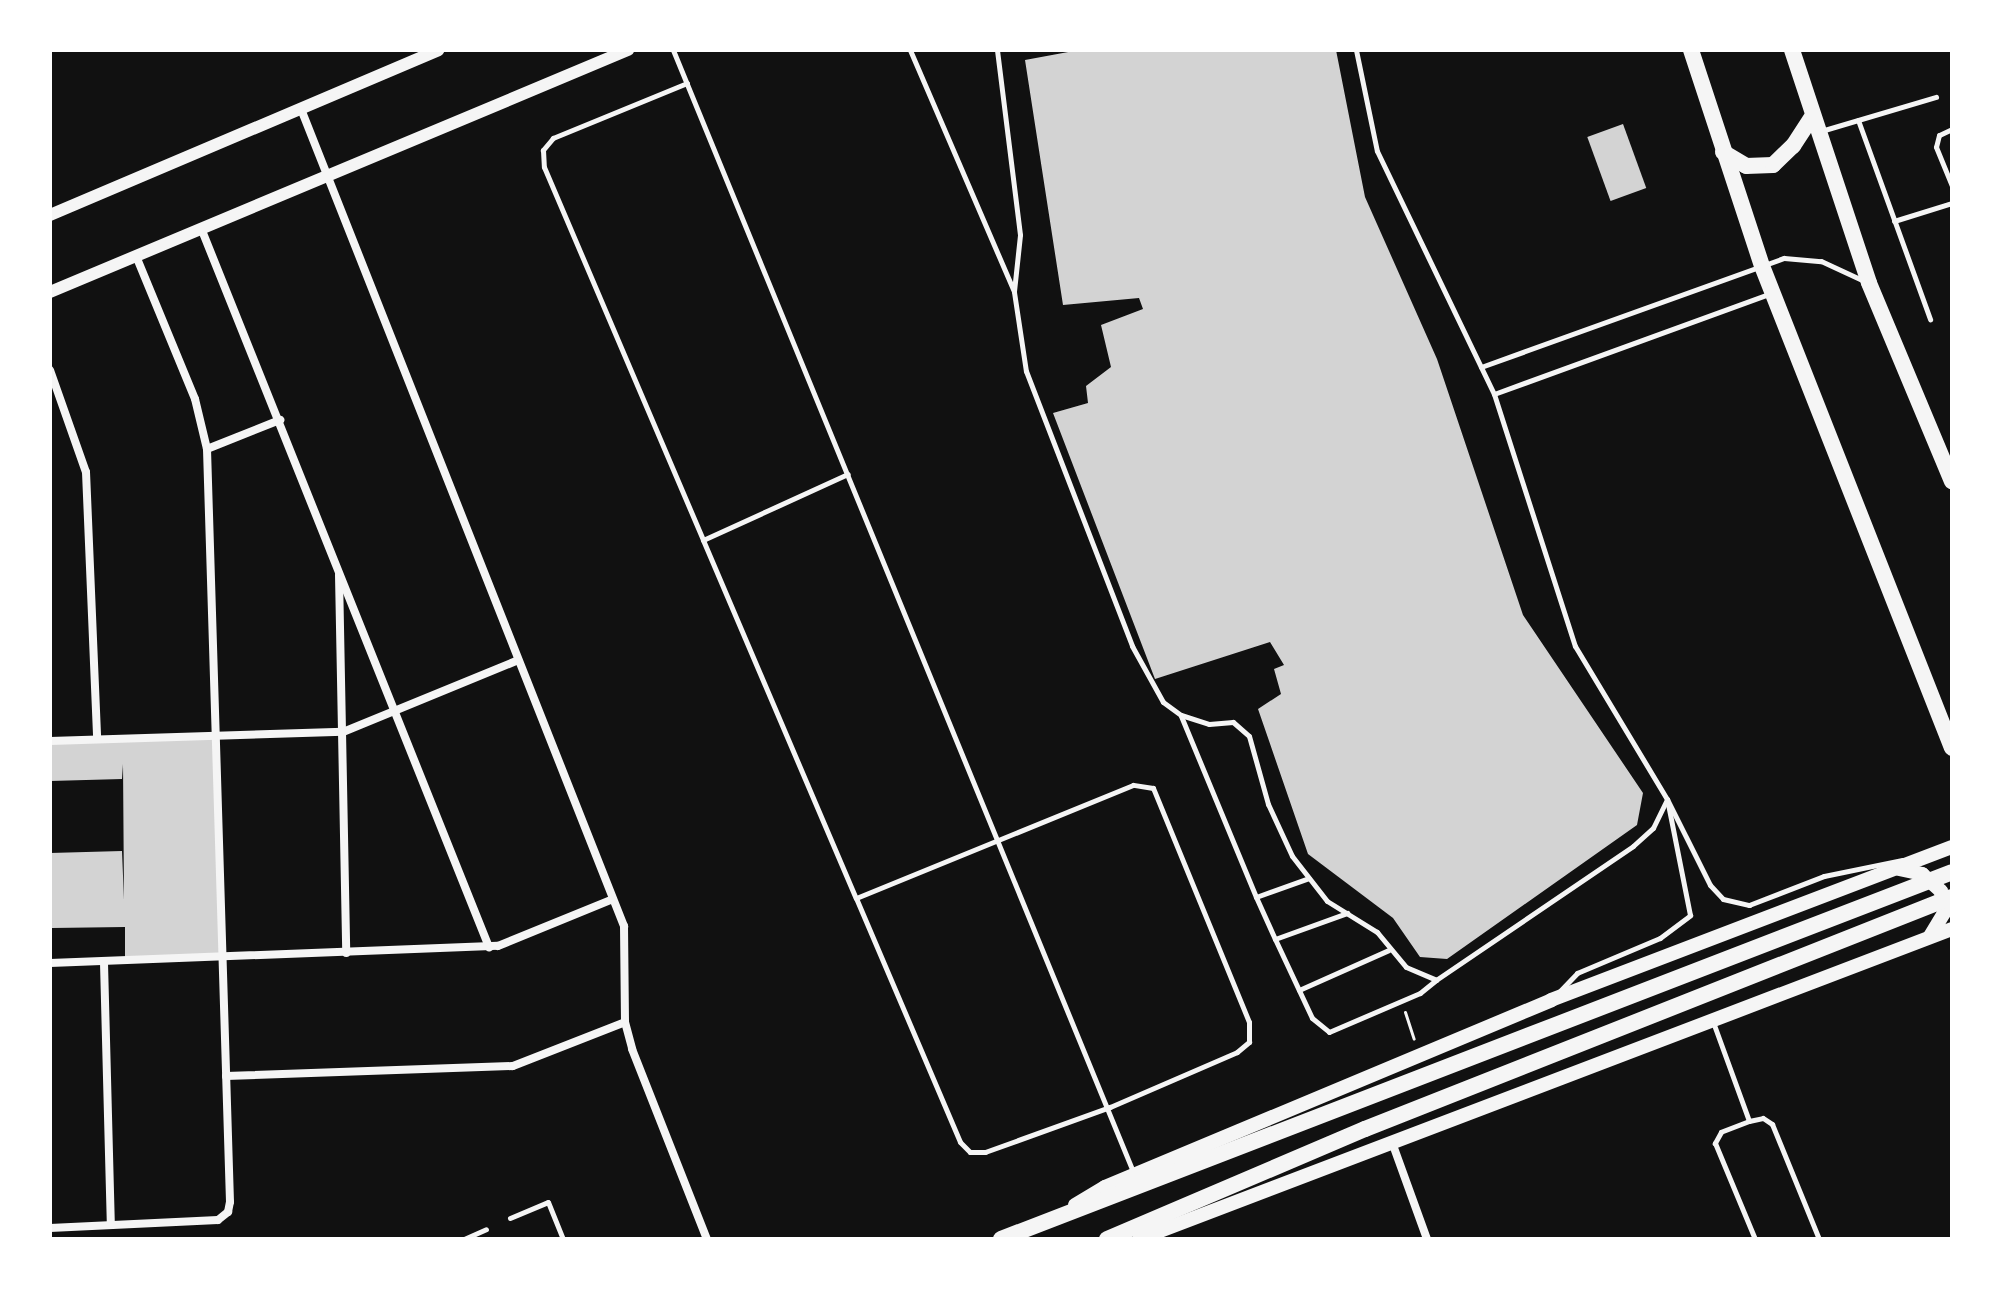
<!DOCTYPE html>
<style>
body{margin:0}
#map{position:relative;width:2002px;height:1289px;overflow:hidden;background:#111;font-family:"Nunito Sans",sans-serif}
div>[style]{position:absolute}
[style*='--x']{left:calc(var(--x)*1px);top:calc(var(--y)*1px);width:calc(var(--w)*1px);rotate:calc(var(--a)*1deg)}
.building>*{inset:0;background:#d3d3d3;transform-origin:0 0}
.path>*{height:3px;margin:-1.5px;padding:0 1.5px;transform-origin:1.5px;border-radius:1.5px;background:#f5f5f5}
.service>*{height:5px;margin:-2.5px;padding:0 2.5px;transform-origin:2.5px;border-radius:2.5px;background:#f5f5f5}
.minor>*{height:8px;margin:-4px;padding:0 4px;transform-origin:4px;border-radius:4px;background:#f5f5f5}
.tertiary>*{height:12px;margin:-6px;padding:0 6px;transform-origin:6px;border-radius:6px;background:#f5f5f5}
.secondary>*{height:14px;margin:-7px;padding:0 7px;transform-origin:7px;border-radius:7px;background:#f5f5f5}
.primary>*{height:16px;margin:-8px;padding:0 8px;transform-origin:8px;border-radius:8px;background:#f5f5f5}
.trunk>*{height:16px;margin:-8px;padding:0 8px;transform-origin:8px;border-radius:8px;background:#f5f5f5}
span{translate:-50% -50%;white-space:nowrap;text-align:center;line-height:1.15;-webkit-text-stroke:6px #fff;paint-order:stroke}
.frame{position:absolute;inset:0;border:52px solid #fff;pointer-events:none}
</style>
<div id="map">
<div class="building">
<div style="clip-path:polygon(1079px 50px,1336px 50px,1365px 197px,1437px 359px,1523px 615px,1643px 793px,1637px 825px,1447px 959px,1420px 957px,1393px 918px,1308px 854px,1258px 709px,1281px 694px,1274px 669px,1284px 665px,1270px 642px,1155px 679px,1053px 413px,1088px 403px,1086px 386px,1111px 367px,1101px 325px,1143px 309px,1139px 298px,1063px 305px,1025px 60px)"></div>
<div style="left:1623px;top:124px;width:68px;height:38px;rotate:70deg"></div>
<div style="clip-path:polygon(219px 735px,223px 958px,125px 962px,125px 927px,52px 928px,50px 853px,122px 851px,124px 900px,123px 764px,122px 779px,50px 781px,50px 741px)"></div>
</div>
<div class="path">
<div style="--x:1405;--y:1012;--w:28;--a:72"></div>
</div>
<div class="service">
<div style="--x:673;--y:50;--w:1215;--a:67.7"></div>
<div style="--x:910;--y:50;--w:263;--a:66.7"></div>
<div style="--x:1014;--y:292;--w:80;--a:81.4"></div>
<div style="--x:1026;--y:371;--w:295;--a:68.9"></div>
<div style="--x:1132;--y:646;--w:64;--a:61"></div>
<div style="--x:1163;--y:702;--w:22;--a:36"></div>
<div style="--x:1181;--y:715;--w:29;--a:18"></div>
<div style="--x:1209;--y:724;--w:24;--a:-5"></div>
<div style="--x:1233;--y:722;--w:21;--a:41"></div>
<div style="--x:1249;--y:736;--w:71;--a:74.4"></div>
<div style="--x:1268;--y:804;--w:57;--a:65.2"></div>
<div style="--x:1292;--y:856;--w:57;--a:52.1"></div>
<div style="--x:1327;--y:901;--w:59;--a:31.8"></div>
<div style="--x:1377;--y:932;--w:45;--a:50.4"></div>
<div style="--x:1406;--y:967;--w:33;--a:23"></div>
<div style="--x:1436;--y:980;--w:238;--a:-34.2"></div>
<div style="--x:1633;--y:846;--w:27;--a:-42"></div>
<div style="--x:1653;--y:828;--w:32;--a:-64"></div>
<div style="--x:997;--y:50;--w:186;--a:82.9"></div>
<div style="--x:1020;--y:235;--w:56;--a:96.1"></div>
<div style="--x:1356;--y:50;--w:103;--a:78.3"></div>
<div style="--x:1377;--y:151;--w:270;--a:64.3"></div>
<div style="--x:1494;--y:394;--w:265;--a:72.2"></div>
<div style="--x:1575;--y:646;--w:179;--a:59"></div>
<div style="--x:1667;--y:799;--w:96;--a:63.4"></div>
<div style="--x:1710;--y:885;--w:19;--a:47"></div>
<div style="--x:1723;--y:899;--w:27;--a:13"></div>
<div style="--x:1749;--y:905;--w:80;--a:-21.1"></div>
<div style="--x:1824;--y:876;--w:80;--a:-11.6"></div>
<div style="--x:687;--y:83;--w:145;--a:157.7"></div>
<div style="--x:553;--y:138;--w:16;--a:130"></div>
<div style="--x:543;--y:150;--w:17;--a:87"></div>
<div style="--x:544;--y:167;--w:405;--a:66.9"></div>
<div style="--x:703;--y:540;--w:389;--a:66.9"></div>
<div style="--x:856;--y:898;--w:265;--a:66.9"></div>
<div style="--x:960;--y:1142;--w:14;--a:45"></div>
<div style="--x:970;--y:1152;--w:15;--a:0"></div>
<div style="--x:985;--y:1152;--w:133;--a:-19.8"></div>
<div style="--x:1110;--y:1107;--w:138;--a:-23.4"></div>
<div style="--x:1237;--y:1052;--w:16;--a:-40"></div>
<div style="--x:1249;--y:1042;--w:20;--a:-90"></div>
<div style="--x:1249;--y:1022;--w:253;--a:-112.3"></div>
<div style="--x:1153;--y:788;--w:20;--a:-171"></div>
<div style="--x:1133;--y:785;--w:299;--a:157.8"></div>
<div style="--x:1858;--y:120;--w:212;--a:70.1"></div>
<div style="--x:1952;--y:129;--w:14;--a:155"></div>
<div style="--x:1939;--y:135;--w:12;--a:104"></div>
<div style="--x:1936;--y:147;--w:42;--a:67.7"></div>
<div style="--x:1821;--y:131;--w:120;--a:-16.5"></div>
<div style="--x:1894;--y:221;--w:61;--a:-17.2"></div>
<div style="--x:1481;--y:367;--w:322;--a:-19.8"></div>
<div style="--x:1784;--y:258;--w:37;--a:5"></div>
<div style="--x:1821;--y:261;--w:47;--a:24.9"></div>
<div style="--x:1494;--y:394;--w:295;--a:-20"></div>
<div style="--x:703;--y:540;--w:159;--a:-24.5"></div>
<div style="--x:1181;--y:716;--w:196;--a:67.5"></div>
<div style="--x:1256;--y:897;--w:56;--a:-19.7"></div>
<div style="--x:1256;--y:897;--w:46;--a:65.7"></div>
<div style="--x:1275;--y:939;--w:77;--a:-19.9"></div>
<div style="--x:1275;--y:939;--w:87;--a:64.9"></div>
<div style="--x:1312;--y:1018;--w:22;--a:39"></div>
<div style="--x:1329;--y:1032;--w:99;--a:-23.2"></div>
<div style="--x:1420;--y:993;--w:21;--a:-39"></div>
<div style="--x:1299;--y:990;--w:98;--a:-24"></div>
<div style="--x:1558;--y:993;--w:28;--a:-46"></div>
<div style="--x:1577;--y:973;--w:90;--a:-22.9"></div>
<div style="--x:1660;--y:938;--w:38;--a:-37"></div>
<div style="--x:1690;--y:915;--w:113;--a:-101.2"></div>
<div style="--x:1713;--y:1022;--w:105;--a:70"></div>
<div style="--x:1749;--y:1121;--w:14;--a:-12"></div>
<div style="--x:1763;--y:1118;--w:11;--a:34"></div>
<div style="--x:1772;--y:1124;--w:124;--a:67.8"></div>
<div style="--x:1749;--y:1121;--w:30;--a:159"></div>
<div style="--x:1721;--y:1132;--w:13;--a:119"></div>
<div style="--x:1715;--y:1143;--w:104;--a:67.4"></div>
<div style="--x:510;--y:1218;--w:41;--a:-22.8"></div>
<div style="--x:548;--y:1202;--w:40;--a:68"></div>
<div style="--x:464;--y:1239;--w:24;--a:-24"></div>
</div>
<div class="minor">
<div style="--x:301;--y:109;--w:879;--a:68.43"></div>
<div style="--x:624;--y:926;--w:96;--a:89.4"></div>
<div style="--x:625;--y:1022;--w:28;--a:75"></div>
<div style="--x:632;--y:1049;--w:204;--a:68.5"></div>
<div style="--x:201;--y:228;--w:775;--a:68.17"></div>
<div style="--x:50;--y:370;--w:108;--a:70.6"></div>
<div style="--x:86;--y:472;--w:267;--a:87.6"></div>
<div style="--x:207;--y:449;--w:79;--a:-21.7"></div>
<div style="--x:339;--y:575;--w:378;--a:88.9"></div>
<div style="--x:50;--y:741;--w:293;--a:-1.8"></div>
<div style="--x:343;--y:732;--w:187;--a:-22.3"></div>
<div style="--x:50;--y:963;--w:448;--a:-2.2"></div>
<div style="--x:498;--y:946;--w:124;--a:-22.2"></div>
<div style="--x:104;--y:963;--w:262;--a:88.5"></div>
<div style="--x:226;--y:1076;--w:287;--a:-2"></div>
<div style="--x:513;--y:1066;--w:120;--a:-21.4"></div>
<div style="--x:1393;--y:1145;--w:100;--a:70.1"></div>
<div style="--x:50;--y:1228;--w:168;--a:-2.7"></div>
<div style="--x:218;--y:1220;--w:13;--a:-39"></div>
<div style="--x:228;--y:1212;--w:10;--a:-79"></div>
<div style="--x:230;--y:1202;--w:753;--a:-91.75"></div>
<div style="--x:207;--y:449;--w:51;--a:-103.5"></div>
<div style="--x:195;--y:399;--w:155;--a:-112.4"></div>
</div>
<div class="tertiary">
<div style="--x:50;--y:215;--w:422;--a:-23"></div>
<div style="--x:50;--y:292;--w:627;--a:-22.72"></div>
</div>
<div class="secondary">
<div style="--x:1899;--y:869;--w:24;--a:12"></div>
<div style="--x:1922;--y:874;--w:25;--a:42"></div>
<div style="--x:1941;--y:891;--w:22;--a:82"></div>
<div style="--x:1944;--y:913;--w:27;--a:121"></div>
<div style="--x:1075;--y:1205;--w:35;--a:-31"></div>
<div style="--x:1105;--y:1187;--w:484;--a:-22.7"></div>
<div style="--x:1551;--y:1000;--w:429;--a:-20.9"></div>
<div style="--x:1139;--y:1239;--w:870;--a:-20.87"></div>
</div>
<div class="primary">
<div style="--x:1691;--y:50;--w:227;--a:71.8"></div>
<div style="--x:1762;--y:266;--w:518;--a:68.49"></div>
<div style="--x:1792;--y:50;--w:245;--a:71.7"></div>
<div style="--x:1869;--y:283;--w:215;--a:67.3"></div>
<div style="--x:1723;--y:152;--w:27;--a:31"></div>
<div style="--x:1746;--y:166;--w:27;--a:-2"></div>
<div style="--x:1773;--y:165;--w:28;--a:-44"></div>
<div style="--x:1793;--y:146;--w:33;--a:-57"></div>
</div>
<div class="trunk">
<div style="--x:1001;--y:1239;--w:1019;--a:-21.1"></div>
<div style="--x:1107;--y:1239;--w:280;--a:-23.1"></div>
<div style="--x:1365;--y:1129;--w:631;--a:-21.57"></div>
</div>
<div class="frame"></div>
</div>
